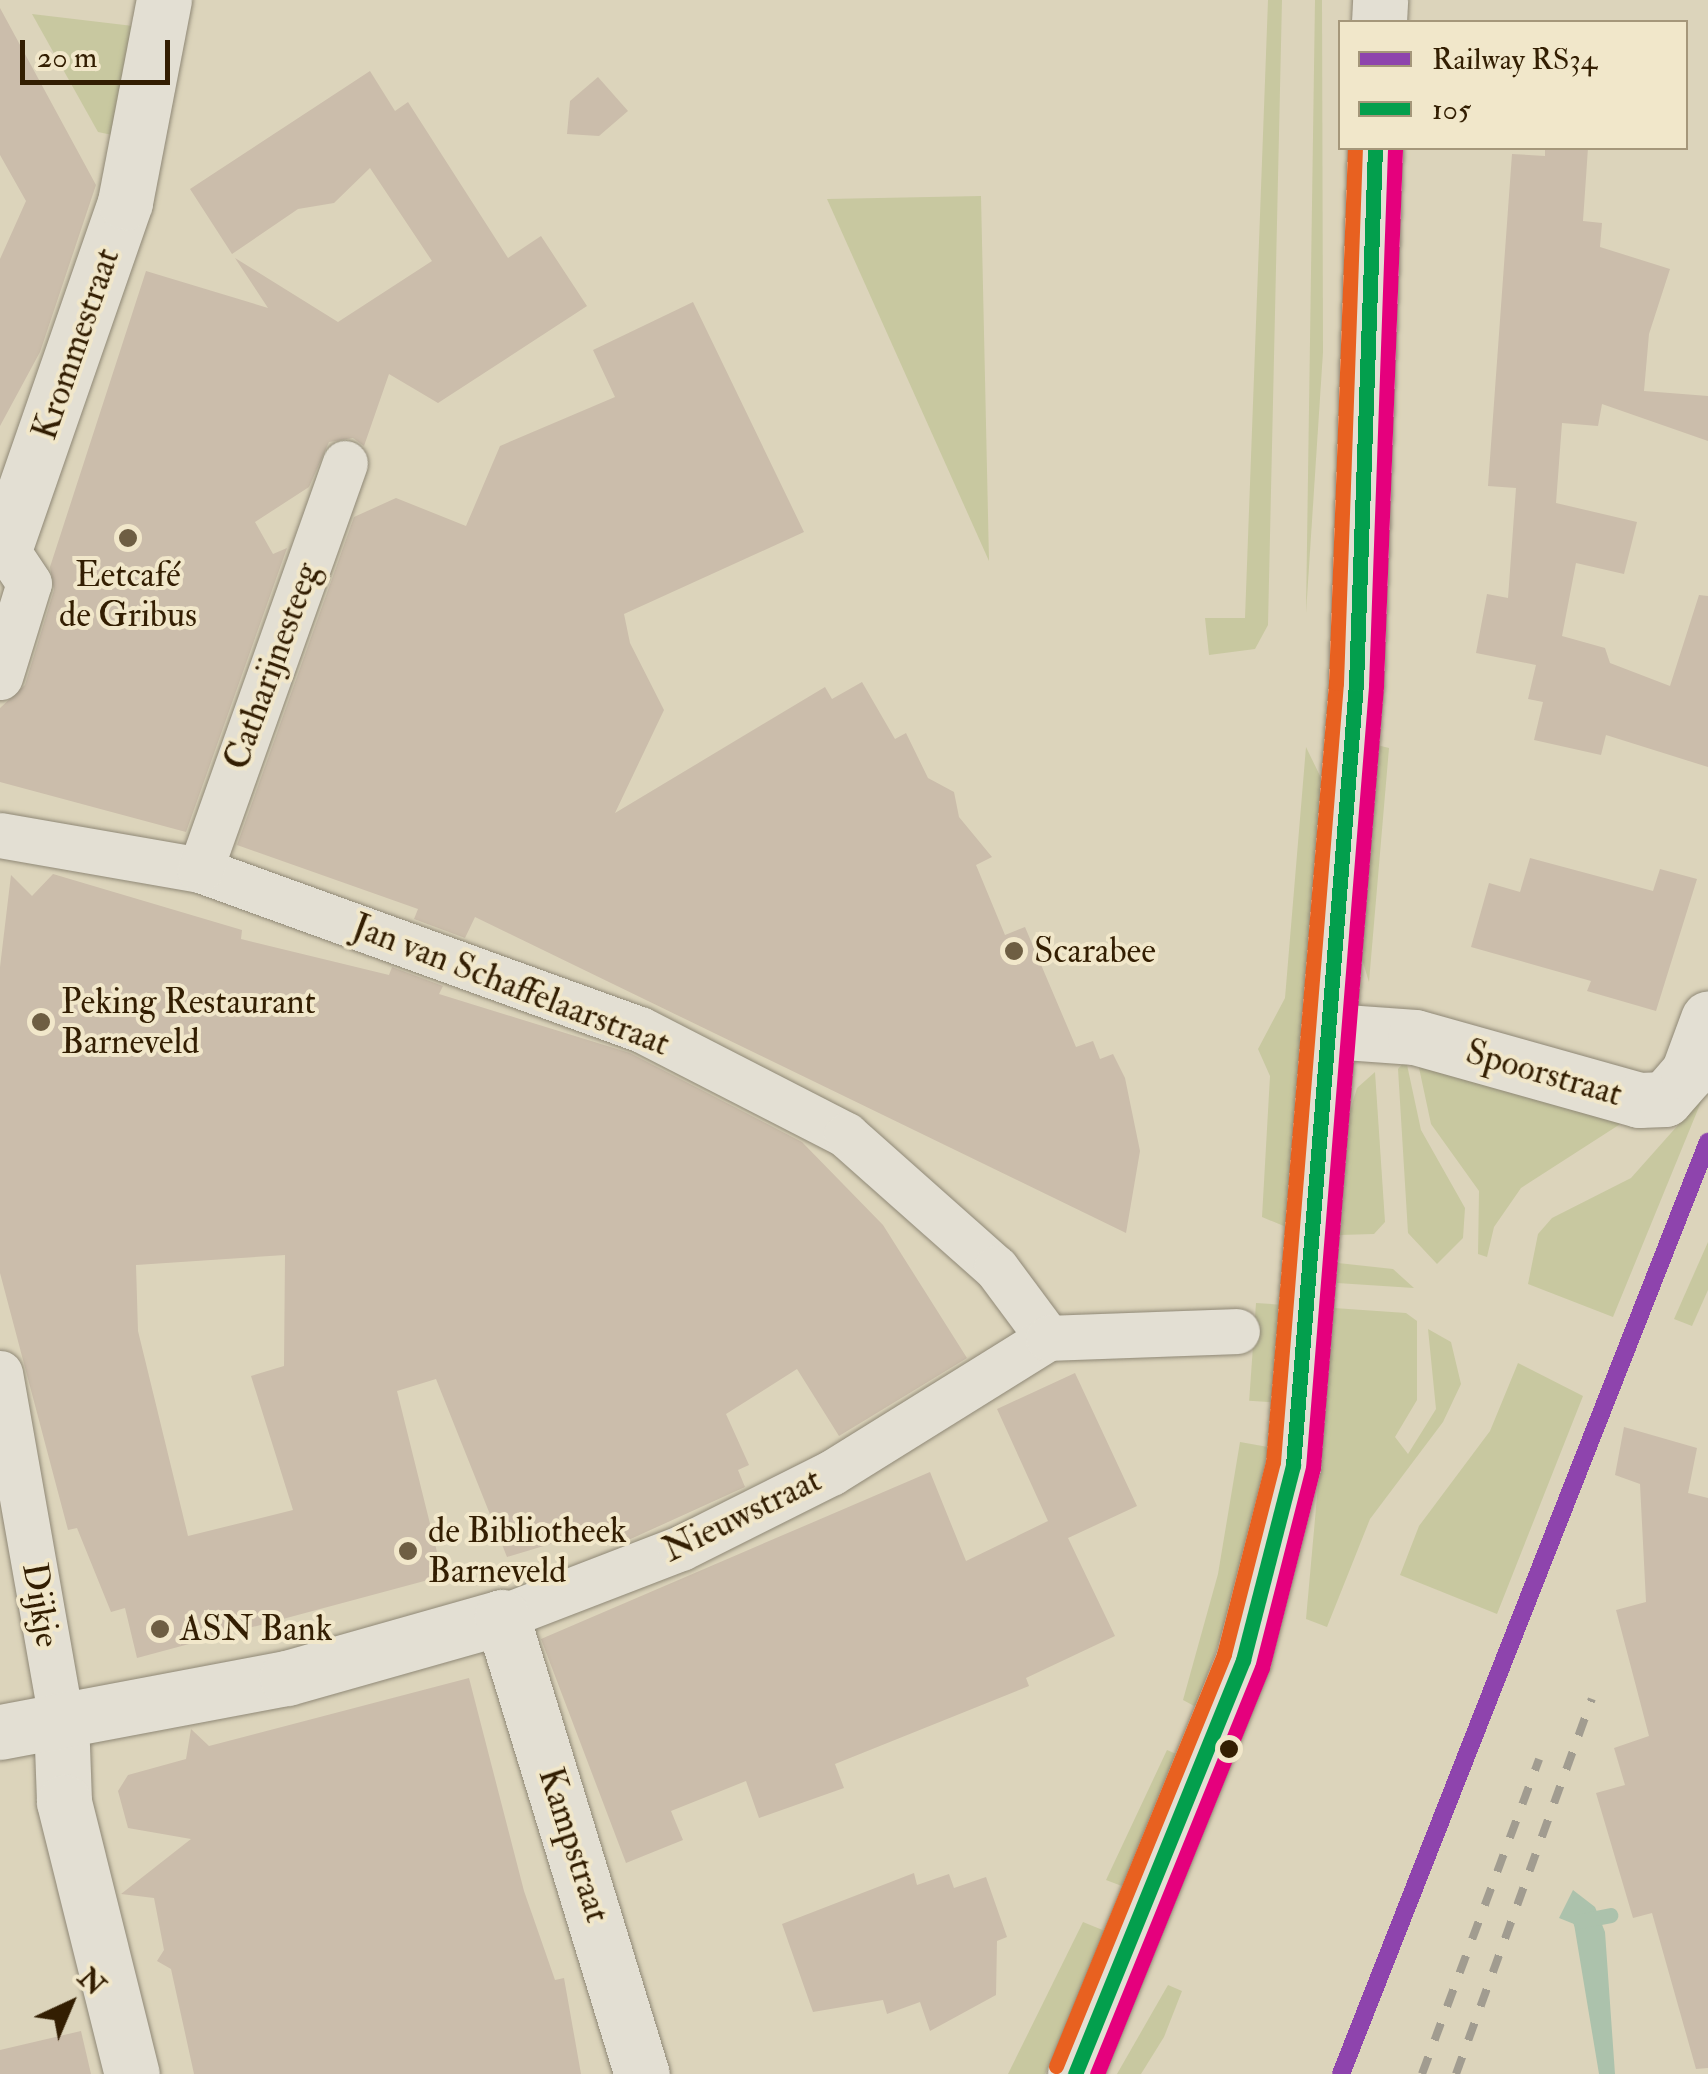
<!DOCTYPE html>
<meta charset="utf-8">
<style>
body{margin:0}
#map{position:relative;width:1708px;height:2074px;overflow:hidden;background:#dcd4bb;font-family:"IM FELL Double Pica",serif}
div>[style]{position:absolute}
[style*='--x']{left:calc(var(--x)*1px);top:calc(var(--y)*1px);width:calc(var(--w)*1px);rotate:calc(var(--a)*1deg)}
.green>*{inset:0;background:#c8c8a0;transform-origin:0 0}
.water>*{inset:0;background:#acc2ac}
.stream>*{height:15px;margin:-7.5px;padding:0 7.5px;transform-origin:7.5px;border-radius:7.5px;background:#acc2ac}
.building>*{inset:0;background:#cbbdab}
.roads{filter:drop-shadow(0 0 2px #8f8876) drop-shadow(0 0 2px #8f8876)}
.pedestrian>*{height:45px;margin:-22.5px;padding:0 22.5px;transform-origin:22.5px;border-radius:22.5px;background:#e3dfd3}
.minor>*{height:55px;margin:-27.5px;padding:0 27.5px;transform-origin:27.5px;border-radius:27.5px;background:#e3dfd3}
.secondary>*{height:55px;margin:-27.5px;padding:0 27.5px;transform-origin:27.5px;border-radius:27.5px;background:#e3dfd3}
.rail>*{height:8px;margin-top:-4px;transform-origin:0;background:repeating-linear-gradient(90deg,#a19c90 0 18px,transparent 0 36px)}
.bus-1>*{height:15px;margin:-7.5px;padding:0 7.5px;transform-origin:7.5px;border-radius:7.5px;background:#039f4d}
.bus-2>*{height:15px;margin:-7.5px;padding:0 7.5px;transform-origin:7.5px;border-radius:7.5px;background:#e5007d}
.bus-3>*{height:15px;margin:-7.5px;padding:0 7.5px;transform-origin:7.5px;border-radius:7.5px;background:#e86120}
.rail-1>*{height:18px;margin:-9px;padding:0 9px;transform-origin:9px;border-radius:9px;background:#8e44ad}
.dots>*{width:28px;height:28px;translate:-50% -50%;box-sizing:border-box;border:5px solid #f1e7ca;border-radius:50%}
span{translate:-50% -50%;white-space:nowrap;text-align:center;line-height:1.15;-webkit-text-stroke:8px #f1e7ca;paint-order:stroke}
.street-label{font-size:35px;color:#331e02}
.poi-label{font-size:35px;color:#331e02}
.left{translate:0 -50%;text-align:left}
.legend{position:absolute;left:1338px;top:20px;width:350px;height:130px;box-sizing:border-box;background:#f1e7ca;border:2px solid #a5977a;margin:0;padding:12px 18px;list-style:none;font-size:30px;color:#331e02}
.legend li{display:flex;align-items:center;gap:20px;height:50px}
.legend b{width:50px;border:2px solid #a5977a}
.north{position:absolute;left:20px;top:1954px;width:100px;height:100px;-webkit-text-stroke:8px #f1e7ca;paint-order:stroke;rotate:44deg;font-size:28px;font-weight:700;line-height:40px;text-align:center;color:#331e02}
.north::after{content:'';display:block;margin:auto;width:35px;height:45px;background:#331e02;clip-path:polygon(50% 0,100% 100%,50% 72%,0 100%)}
.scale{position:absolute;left:20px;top:40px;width:150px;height:45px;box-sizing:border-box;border:5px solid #331e02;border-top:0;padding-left:12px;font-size:30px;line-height:35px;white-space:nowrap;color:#331e02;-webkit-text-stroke:8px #f1e7ca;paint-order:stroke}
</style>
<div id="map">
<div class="green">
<div style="clip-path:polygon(1268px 0,1282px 0,1268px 625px,1255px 649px,1209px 655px,1205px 618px,1245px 618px)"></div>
<div style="clip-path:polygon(1315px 0,1322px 0,1323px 352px,1306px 613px)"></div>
<div style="clip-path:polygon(32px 14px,133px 26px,117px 136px,98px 132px)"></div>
<div style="clip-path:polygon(981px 196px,989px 561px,827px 199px)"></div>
<div style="clip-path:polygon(1377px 745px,1389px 748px,1369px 982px,1361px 956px)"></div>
<div style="clip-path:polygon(1306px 747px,1322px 780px,1291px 1229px,1262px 1217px,1270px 1076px,1258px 1049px,1285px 998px)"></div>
<div style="clip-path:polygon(1406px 1060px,1421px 1130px,1465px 1208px,1463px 1238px,1437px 1264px,1408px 1233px,1398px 1069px)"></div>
<div style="clip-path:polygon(1418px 1063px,1625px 1121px,1521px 1188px,1494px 1227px,1487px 1257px,1478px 1254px,1479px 1191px,1431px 1124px)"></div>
<div style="clip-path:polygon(1375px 1072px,1385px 1222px,1374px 1234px,1340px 1235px,1350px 1111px,1357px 1088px)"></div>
<div style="clip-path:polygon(1703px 1097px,1613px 1317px,1528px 1284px,1538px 1234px,1552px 1218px,1631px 1178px)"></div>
<div style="clip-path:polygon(1708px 1242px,1708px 1290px,1692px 1326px,1674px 1319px)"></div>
<div style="clip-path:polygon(1338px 1263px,1393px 1269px,1414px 1288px,1337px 1283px)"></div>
<div style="left:1256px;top:1303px;width:32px;height:98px;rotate:4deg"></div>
<div style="clip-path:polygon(1334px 1308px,1406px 1313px,1417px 1321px,1417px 1400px,1395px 1437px,1408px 1454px,1436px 1409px,1428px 1329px,1451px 1342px,1461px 1384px,1443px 1422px,1370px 1519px,1327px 1627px,1306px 1619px)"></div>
<div style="clip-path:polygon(1518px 1363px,1583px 1396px,1497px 1614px,1400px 1575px,1419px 1526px,1490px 1431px)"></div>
<div style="clip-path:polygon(1240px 1442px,1268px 1447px,1254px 1540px,1196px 1707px,1183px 1700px,1218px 1574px)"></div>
<div style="clip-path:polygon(1167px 1750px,1181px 1756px,1127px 1888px,1106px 1880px)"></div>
<div style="clip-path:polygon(1083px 1922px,1105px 1931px,1045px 2074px,1008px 2074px)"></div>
<div style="clip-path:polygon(1168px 1985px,1182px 1991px,1164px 2037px,1141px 2074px,1117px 2074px)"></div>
</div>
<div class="water">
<div style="clip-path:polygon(1573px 1890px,1595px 1907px,1605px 1932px,1615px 2074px,1599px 2074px,1574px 1924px,1559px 1918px)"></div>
</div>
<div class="stream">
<div style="--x:1580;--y:1921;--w:31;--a:-11"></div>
</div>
<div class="building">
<div style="clip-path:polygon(0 8px,96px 185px,40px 352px,0 426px,0 259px,26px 201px,0 155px)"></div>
<div style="clip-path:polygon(370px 71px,395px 111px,408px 102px,508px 258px,541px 236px,587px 306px,438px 403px,389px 374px,364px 446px,353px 438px,329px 442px,309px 487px,255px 522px,273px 554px,287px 548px,186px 832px,0 782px,0 708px,25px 685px,54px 590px,50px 567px,146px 271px,268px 308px,235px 258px,338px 322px,432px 261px,370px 168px,334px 203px,298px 209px,232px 254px,190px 189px)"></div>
<div style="clip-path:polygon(598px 77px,628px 111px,599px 136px,567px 134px,570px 101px)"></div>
<div style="clip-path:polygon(1545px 148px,1588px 148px,1583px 221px,1602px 223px,1600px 247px,1670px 269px,1649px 334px,1644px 391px,1708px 396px,1708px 441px,1602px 404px,1598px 426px,1562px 423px,1556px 503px,1637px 522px,1624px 574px,1576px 563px,1562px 636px,1605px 648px,1610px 663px,1670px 686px,1699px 595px,1708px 596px,1708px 767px,1606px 735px,1601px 755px,1534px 740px,1543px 702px,1528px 699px,1536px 665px,1476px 653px,1487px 594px,1508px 598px,1516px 488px,1488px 486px,1512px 154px,1545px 156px)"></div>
<div style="clip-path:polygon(693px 302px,804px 532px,624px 614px,630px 643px,664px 710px,615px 813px,825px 687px,832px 699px,862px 682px,895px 739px,906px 733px,928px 778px,954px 792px,959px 817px,992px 857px,976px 865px,1005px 935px,1025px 927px,1076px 1047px,1093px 1041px,1100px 1059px,1113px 1054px,1125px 1078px,1140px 1151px,1126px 1233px,475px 917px,465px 938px,414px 919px,418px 909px,237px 845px,354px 517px,396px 498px,466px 526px,500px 446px,615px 397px,593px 350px)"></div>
<div style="clip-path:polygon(1530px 858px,1653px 891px,1660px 869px,1697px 879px,1656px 1011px,1587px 991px,1591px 981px,1471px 947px,1489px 883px,1520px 892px)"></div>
<div style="clip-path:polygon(evenodd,53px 874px,242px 930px,241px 939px,389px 975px,392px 967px,443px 986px,439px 994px,630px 1053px,802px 1142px,883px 1225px,967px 1358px,839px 1436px,797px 1369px,726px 1414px,749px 1465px,738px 1470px,745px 1487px,624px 1542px,617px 1524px,507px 1557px,436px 1379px,397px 1391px,443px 1576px,137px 1658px,125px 1608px,111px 1612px,77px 1528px,68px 1530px,0 1273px,0 967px,11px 875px,32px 896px,53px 874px,285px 1255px,284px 1366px,251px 1376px,293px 1510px,188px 1536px,138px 1331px,136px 1265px,285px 1255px)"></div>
<div style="clip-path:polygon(1075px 1373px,1137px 1506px,1068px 1538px,1115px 1636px,1026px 1678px,1029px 1686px,835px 1764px,844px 1788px,759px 1818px,746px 1781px,671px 1811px,683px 1840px,626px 1863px,541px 1639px,930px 1472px,966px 1561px,1048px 1521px,997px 1409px)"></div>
<div style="clip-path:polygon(1624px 1427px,1697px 1448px,1688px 1493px,1708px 1498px,1708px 2068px,1696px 2069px,1652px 1913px,1633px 1918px,1596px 1793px,1625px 1785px,1614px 1748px,1649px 1736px,1616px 1610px,1646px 1602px,1640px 1484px,1615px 1475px)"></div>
<div style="clip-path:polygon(469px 1678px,524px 1891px,555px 1980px,564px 1978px,581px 2074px,194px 2074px,171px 1969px,157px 1961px,164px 1950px,154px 1898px,121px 1894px,191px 1839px,128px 1828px,118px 1791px,128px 1775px,186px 1759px,191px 1729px,209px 1746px)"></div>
<div style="clip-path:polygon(914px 1873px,917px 1885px,949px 1874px,954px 1888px,986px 1877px,1007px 1937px,997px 1941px,996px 1995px,930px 2031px,920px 2002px,887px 2014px,883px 2000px,813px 2012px,782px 1924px)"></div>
<div style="clip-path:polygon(81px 2031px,91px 2074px,0 2074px,0 2050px)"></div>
</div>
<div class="roads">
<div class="pedestrian">
<div style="--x:0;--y:677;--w:98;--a:-72.9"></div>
<div style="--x:29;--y:583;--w:43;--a:-123.7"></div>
<div style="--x:0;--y:835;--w:203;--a:9.9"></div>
<div style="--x:200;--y:870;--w:468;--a:19.9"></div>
<div style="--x:640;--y:1029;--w:232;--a:27.2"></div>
<div style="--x:846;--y:1135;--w:200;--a:41.6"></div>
<div style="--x:996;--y:1268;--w:87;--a:53.4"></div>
<div style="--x:200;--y:870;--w:432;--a:-70.4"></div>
<div style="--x:0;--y:1373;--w:351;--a:80"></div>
<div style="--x:502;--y:1617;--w:192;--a:-21.1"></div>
<div style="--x:681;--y:1548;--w:168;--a:-26.6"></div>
<div style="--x:831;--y:1473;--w:256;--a:-31.9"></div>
<div style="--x:1048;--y:1338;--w:189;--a:-2.1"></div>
</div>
<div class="minor">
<div style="--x:5;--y:547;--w:365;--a:-70.8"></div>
<div style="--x:125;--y:202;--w:206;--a:-79.1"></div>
<div style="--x:1331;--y:1031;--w:84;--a:4.1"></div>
<div style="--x:1415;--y:1037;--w:233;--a:15.7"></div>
<div style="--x:1639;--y:1100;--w:26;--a:-2"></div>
<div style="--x:1665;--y:1099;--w:35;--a:-49"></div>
<div style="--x:1688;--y:1073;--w:58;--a:-69.7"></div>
<div style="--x:61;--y:1719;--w:83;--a:87.9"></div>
<div style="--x:64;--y:1802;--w:280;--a:76"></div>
<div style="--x:0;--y:1732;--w:292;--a:-10.7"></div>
<div style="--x:287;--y:1678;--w:223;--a:-15.8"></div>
<div style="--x:502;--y:1617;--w:478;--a:73"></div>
</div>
<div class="secondary">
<div style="--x:1379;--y:22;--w:22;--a:-87"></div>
<div style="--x:1075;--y:2074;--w:447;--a:-67.9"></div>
<div style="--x:1243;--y:1660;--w:201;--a:-75.6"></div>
<div style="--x:1293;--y:1465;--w:784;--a:-85.39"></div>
<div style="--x:1356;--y:684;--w:536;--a:-87.97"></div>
</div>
</div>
<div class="rail">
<div style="--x:1422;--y:2074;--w:336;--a:-69.6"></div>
<div style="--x:1456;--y:2074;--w:399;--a:-70.1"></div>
</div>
<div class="bus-1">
<div style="--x:1075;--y:2074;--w:447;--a:-67.9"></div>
<div style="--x:1243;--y:1660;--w:201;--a:-75.6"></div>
<div style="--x:1293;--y:1465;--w:784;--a:-85.39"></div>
<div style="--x:1356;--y:684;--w:536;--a:-87.97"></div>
</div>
<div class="bus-2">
<div style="--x:1097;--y:2074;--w:438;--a:-67.9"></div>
<div style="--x:1262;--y:1668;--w:206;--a:-75.7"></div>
<div style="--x:1313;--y:1468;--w:785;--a:-85.39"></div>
<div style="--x:1376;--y:686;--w:537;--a:-87.97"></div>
</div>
<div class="bus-3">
<div style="--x:1056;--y:2066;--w:445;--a:-67.8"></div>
<div style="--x:1224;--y:1654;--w:198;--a:-75.7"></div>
<div style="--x:1273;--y:1462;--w:782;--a:-85.38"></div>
<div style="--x:1336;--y:683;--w:535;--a:-87.97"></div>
</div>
<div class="rail-1">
<div style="--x:1341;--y:2074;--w:1002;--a:-68.51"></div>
</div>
<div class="dots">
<div style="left:128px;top:538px;background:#6e5e43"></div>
<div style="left:1014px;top:951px;background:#6e5e43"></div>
<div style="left:41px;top:1022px;background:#6e5e43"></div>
<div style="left:408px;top:1551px;background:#6e5e43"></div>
<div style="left:160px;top:1629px;background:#6e5e43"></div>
<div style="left:1229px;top:1749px;background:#331e02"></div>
</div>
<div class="street-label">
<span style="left:76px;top:344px;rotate:-71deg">Krommestraat</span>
<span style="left:272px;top:666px;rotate:-70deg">Catharijnesteeg</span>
<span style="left:511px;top:985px;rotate:21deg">Jan van Schaffelaarstraat</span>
<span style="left:1544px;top:1073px;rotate:16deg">Spoorstraat</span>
<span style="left:742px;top:1515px;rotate:-26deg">Nieuwstraat</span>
<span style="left:41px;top:1605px;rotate:80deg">Dijkje</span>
<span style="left:574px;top:1845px;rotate:72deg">Kampstraat</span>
</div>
<div class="poi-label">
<span style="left:128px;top:595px">Eetcafé<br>de Gribus</span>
<span class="left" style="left:1034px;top:951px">Scarabee</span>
<span class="left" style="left:61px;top:1022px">Peking Restaurant<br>Barneveld</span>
<span class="left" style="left:428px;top:1551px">de Bibliotheek<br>Barneveld</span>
<span class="left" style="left:180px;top:1629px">ASN Bank</span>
</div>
<ul class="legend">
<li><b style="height:12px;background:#8e44ad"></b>Railway RS34</li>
<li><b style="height:12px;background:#039f4d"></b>105</li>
</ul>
<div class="north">N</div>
<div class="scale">20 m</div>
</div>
